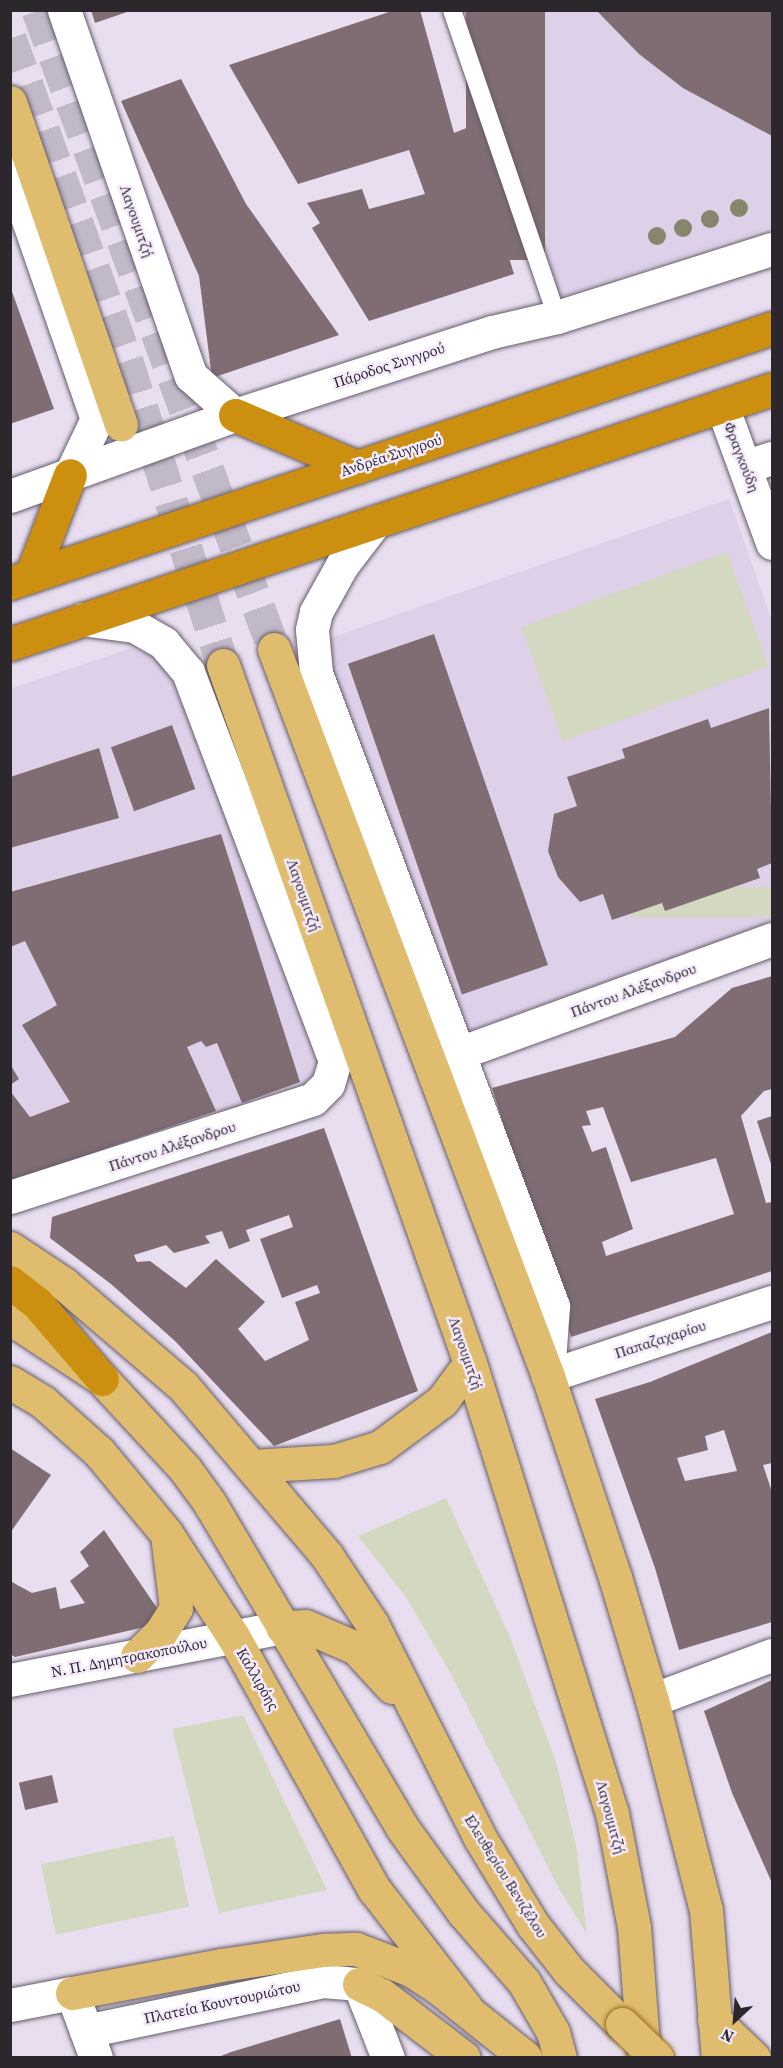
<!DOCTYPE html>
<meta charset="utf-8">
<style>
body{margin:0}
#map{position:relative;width:783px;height:2068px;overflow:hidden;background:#e8deef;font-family:"Source Serif 4",serif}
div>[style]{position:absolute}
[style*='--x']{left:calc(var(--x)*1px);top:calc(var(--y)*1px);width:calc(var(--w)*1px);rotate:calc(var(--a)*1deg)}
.built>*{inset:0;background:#ded0e8}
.green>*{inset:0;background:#d3d8c1;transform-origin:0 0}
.building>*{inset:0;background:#7f6d73;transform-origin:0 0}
.primary-tunnel>*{height:33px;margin-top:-16.5px;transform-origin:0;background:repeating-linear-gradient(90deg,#c2b9c8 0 33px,transparent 0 49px)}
.roads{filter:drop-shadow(0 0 2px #655c6b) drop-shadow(0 0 2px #655c6b)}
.lane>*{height:18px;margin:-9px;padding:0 9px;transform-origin:9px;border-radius:9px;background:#fff}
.street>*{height:33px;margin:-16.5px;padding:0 16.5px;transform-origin:16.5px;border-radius:16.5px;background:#fff}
.secondary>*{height:33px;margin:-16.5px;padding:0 16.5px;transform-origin:16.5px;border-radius:16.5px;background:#fff}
.primary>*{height:33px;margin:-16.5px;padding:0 16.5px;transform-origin:16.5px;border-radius:16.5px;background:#e0bc6f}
.highway>*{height:33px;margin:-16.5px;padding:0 16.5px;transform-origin:16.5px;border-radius:16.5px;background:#cc8f0f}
.bridges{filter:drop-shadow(0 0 2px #946b1a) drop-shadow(0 0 2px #946b1a)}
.primary-bridge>*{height:33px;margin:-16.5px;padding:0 16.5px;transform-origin:16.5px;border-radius:16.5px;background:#e0bc6f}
.trees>*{width:18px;height:18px;margin:-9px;border-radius:50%;background:#87866c}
span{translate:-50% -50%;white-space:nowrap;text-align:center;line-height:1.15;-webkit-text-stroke:5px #f5ebfc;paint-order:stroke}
.street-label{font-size:15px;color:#2b272d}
.frame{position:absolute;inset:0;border:12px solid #2b272d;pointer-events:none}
.north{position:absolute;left:705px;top:1990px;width:60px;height:60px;-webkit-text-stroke:4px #f5ebfc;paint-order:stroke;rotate:206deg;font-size:16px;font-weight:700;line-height:24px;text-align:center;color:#2b272d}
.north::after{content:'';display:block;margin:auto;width:21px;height:27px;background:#2b272d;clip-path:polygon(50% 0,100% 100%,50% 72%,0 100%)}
</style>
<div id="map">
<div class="built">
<div style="clip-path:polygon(458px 11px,772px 11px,772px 227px,556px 298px)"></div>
<div style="clip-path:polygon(729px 499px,772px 621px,772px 922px,466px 1032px,321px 641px)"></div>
<div style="clip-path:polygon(131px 648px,161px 659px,176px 670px,330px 1070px,314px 1089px,10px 1195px,10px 689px)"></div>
</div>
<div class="green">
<div style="left:727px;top:552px;width:122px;height:219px;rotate:70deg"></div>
<div style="left:772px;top:887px;width:30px;height:142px;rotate:90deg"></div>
<div style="clip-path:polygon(446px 1498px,510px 1637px,556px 1762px,576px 1845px,587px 1934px,558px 1887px,452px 1676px,406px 1597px,358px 1536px)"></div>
<div style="clip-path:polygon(243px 1715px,327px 1890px,219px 1913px,172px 1729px)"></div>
<div style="left:174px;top:1836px;width:72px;height:136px;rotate:78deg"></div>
</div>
<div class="building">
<div style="clip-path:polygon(91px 10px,130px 10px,130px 11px,95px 23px)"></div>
<div style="clip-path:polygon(395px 10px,420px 10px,454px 133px,469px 127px,514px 274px,369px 321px,312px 228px,320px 223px,307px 203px,362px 189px,369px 209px,425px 194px,409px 150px,298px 184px,229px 65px)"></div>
<div style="left:466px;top:10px;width:79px;height:250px"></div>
<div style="clip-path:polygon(596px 10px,772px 10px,772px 136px,683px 88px,639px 54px)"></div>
<div style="clip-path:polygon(181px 79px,246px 204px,339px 335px,212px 378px,199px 276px,121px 101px)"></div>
<div style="clip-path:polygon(10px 286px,54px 409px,10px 424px)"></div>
<div style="left:434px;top:634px;width:350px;height:91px;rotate:71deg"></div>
<div style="clip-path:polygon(769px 708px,772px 863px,757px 869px,760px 878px,665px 911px,662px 903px,612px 920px,603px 894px,580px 902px,558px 877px,548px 851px,554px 814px,577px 806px,567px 777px,625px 758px,622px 749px,708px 719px,711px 728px)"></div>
<div style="left:172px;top:725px;width:68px;height:65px;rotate:70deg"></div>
<div style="clip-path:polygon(99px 748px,119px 818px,10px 848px,10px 777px)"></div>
<div style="clip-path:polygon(221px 834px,300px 1082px,242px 1103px,217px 1043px,206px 1047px,201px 1041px,187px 1047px,216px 1111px,10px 1181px,10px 1091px,30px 1117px,70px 1102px,22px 1025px,57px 1005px,25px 941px,10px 947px,10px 892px)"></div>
<div style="clip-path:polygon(evenodd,772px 976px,772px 1089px,764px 1091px,741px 1116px,766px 1203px,772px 1202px,772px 1271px,571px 1337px,492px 1088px,675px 1037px,732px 988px,772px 976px,603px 1107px,631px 1182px,716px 1158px,734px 1214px,606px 1256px,602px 1242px,633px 1229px,606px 1147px,592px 1152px,582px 1126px,591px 1125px,586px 1111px,603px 1107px)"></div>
<div style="clip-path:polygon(10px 1064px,19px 1079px,10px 1085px)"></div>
<div style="clip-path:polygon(772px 1116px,772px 1167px,757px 1121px)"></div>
<div style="clip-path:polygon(evenodd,324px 1128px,418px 1391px,274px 1446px,175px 1341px,111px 1284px,50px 1238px,52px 1217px,324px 1128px,289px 1215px,293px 1227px,260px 1239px,282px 1298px,317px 1285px,320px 1293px,295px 1302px,309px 1340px,265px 1361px,238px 1329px,265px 1302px,216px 1259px,186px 1288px,150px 1261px,137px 1262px,134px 1255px,166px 1245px,174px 1253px,210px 1243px,205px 1236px,222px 1231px,229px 1249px,250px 1241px,246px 1230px,289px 1215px)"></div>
<div style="clip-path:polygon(evenodd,772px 1332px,772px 1463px,763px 1465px,772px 1492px,772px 1622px,679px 1650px,655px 1568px,595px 1399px,650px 1382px,772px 1332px,724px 1430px,737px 1471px,685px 1481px,677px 1458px,708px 1450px,705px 1436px,724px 1430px)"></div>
<div style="clip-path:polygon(10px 1448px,51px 1475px,10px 1533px)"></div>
<div style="clip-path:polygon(104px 1530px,159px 1611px,149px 1626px,15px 1657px,10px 1654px,10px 1581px,32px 1593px,56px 1587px,60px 1609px,85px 1603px,70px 1581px,89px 1566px,80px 1552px)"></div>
<div style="clip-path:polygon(772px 1680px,772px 1883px,732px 1793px,704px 1711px)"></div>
<div style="left:52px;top:1775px;width:28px;height:34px;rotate:77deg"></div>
<div style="clip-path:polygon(340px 2019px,352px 2058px,216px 2058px,231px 2052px)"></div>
</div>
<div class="primary-tunnel">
<div style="--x:38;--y:10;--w:681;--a:69.73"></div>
<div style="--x:10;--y:38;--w:344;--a:70.1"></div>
<div style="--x:127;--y:361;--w:319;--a:72.5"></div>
</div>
<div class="roads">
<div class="lane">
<div style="--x:452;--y:10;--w:324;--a:71.1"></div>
</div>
<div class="street">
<div style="--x:64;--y:10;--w:387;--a:70.9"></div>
<div style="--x:191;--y:376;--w:59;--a:41.6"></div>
<div style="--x:722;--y:406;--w:146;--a:69.9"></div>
<div style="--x:459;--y:1053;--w:333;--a:-20"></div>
<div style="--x:10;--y:1197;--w:318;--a:-17.9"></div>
<div style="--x:313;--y:1099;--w:21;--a:-45"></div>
<div style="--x:328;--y:1084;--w:24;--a:-73"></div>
<div style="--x:335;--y:1061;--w:416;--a:-110.7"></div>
<div style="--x:188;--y:672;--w:38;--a:-130"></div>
<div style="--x:164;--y:643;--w:34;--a:-150"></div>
<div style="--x:134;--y:626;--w:51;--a:-172.2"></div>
<div style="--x:548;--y:1376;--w:236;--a:-18.3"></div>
<div style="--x:652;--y:1700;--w:128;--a:-20.6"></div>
<div style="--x:86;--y:2031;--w:242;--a:-11.9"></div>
<div style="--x:323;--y:1981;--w:36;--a:5"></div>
<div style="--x:359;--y:1984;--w:79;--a:68.6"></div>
</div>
<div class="secondary">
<div style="--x:10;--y:168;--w:266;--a:70.9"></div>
<div style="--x:97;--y:419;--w:62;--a:115.7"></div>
<div style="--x:747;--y:466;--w:26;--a:-18"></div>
<div style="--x:10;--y:496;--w:239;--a:-19.8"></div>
<div style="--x:235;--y:415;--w:270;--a:-17.9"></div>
<div style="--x:492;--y:332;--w:67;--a:-13"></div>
<div style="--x:557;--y:317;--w:225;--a:-17.6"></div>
<div style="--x:375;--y:522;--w:54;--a:127.5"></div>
<div style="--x:342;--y:565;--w:54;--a:119"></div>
<div style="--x:316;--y:612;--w:18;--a:103"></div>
<div style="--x:312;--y:630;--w:43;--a:84.7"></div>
<div style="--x:316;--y:673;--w:676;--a:69.47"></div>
<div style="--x:553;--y:1306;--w:70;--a:94.1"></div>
<div style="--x:10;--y:1680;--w:277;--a:-11"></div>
<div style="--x:10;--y:2005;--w:63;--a:-11"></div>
<div style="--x:72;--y:1993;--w:69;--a:69.7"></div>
</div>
<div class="primary">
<div style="--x:10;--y:102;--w:341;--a:71"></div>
<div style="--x:274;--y:649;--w:777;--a:69.35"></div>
<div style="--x:548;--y:1376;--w:212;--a:71.6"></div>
<div style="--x:615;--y:1577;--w:128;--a:73.3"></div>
<div style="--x:652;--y:1700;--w:217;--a:75.6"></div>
<div style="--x:706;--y:1910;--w:148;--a:85.4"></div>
<div style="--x:223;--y:665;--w:740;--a:70.51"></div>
<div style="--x:470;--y:1363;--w:472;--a:72.5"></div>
<div style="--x:612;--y:1813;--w:116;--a:79.1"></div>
<div style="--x:634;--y:1927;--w:131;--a:85.6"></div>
<div style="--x:10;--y:1248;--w:65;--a:33.7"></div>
<div style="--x:64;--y:1284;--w:157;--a:40.6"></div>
<div style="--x:183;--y:1386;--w:223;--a:49.7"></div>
<div style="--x:327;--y:1556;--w:82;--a:56.5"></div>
<div style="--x:372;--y:1624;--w:240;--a:63.2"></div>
<div style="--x:480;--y:1838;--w:102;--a:58.7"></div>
<div style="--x:533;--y:1925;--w:58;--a:52"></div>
<div style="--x:569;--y:1971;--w:75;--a:45"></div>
<div style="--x:10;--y:1318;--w:110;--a:33.5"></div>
<div style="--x:102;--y:1379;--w:122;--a:47.3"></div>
<div style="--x:185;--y:1469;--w:41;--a:54"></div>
<div style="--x:209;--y:1502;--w:377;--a:59.3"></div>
<div style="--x:401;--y:1826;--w:106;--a:54.2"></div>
<div style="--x:463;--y:1912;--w:93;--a:48.9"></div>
<div style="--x:524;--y:1982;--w:58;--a:59.9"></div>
<div style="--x:553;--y:2032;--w:27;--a:75"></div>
<div style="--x:10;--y:1382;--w:39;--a:31"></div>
<div style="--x:43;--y:1402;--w:75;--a:41.8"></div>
<div style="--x:99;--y:1452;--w:105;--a:50.4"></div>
<div style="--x:166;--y:1533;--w:123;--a:57"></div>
<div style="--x:233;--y:1636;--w:290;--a:60.9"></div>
<div style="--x:374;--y:1889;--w:150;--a:52.3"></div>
<div style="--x:252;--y:1466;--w:82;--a:-3.5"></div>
<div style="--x:334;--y:1461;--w:48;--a:-16.9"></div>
<div style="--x:380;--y:1447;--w:77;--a:-36.6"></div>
<div style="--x:442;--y:1401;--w:47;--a:-53.6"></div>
<div style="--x:282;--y:1627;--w:23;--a:-2"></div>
<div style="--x:305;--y:1626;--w:56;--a:23.3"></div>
<div style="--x:356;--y:1648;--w:53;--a:47.3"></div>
<div style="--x:137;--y:1656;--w:34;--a:-45"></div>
<div style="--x:161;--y:1632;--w:28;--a:-58"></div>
<div style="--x:176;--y:1608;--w:65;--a:-97"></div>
<div style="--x:359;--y:1984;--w:25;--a:26"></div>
<div style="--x:382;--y:1995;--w:103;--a:37.5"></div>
<div style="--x:72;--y:1993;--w:152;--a:-10.6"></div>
<div style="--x:221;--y:1965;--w:102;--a:-8.4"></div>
<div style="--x:322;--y:1950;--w:34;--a:-2"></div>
<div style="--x:356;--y:1949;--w:59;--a:20.9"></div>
<div style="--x:411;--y:1970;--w:30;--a:33"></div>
<div style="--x:436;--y:1986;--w:115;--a:38.7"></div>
<div style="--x:714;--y:2020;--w:55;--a:43.5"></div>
</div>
<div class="highway">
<div style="--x:235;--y:415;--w:133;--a:23.1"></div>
<div style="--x:31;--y:576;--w:108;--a:-68.9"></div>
<div style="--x:10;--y:583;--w:804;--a:-18.5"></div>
<div style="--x:10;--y:644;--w:804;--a:-18.5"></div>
<div style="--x:10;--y:1282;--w:34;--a:38"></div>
<div style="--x:37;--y:1303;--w:100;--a:49.5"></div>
</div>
</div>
<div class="bridges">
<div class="primary-bridge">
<div style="--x:622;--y:2024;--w:49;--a:44.2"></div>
</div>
</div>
<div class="trees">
<div style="left:739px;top:208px"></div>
<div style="left:710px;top:219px"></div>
<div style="left:683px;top:228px"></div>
<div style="left:657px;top:236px"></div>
</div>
<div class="street-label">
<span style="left:137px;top:221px;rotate:71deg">Λαγουμιτζή</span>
<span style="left:389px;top:365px;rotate:-18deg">Πάροδος Συγγρού</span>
<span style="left:391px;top:455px;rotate:-18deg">Ανδρέα Συγγρού</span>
<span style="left:742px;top:457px;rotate:69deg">Φραγκούδη</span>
<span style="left:304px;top:895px;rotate:71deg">Λαγουμιτζή</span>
<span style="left:633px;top:990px;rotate:-20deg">Πάντου Αλέξανδρου</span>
<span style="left:172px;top:1146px;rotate:-18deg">Πάντου Αλέξανδρου</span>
<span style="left:660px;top:1339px;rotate:-18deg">Παπαζαχαρίου</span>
<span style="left:466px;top:1353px;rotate:71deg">Λαγουμιτζή</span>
<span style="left:129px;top:1657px;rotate:-11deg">Ν. Π. Δημητρακοπούλου</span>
<span style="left:258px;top:1679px;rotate:60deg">Καλλιρόης</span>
<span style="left:611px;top:1817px;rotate:75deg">Λαγουμιτζή</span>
<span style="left:506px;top:1876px;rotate:58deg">Ελευθερίου Βενιζέλου</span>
<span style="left:222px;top:2002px;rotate:-12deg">Πλατεία Κουντουριώτου</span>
</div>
<div class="frame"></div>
<div class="north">N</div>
</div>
